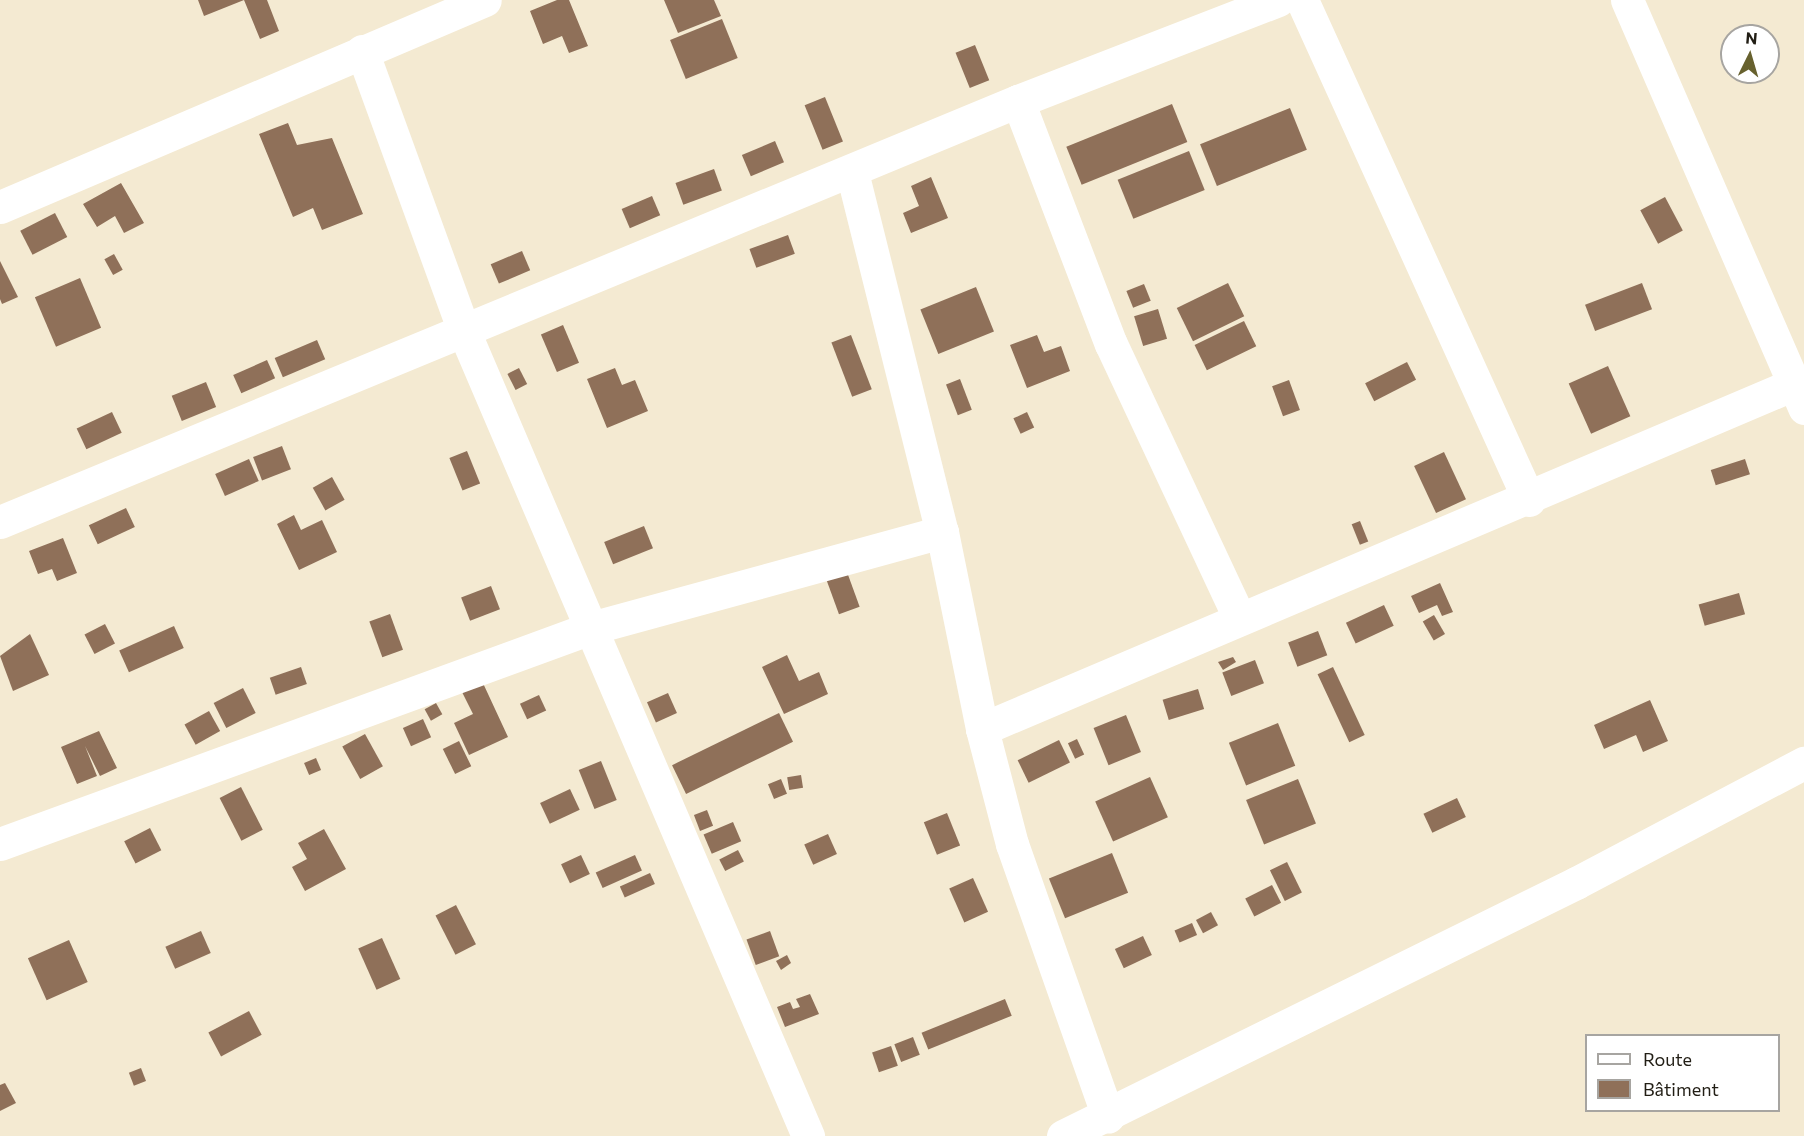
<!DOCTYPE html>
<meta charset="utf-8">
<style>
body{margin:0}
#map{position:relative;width:1804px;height:1136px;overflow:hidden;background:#f4ead2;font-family:Commissioner,sans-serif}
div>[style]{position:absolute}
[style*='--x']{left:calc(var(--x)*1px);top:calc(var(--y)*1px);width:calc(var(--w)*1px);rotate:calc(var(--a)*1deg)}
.building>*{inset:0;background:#8f7059;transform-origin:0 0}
.minor>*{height:33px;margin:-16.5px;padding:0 16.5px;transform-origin:16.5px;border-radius:16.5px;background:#fff}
span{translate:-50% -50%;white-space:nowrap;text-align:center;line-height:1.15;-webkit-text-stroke:4.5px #fff;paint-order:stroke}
.legend{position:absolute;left:1585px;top:1034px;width:195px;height:78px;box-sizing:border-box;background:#fff;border:2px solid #a7a5a1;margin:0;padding:8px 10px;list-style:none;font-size:18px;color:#221e15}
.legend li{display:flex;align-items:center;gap:12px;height:30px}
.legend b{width:30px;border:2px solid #a7a5a1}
.north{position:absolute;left:1720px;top:24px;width:60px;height:60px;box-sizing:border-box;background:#fff;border:2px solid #a7a5a1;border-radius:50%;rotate:5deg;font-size:16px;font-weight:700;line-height:24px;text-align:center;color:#221e15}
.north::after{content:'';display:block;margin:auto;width:21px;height:27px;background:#67612e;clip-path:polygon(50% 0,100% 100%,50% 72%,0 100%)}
</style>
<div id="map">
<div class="building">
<div style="clip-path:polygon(198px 0,267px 0,279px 31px,260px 39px,244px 0,204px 16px)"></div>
<div style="clip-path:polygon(557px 0,569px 0,588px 46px,569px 53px,562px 36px,543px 44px,530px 11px)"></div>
<div style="clip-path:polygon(664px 0,714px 0,721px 16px,678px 33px)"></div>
<div style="left:722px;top:19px;width:42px;height:56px;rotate:68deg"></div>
<div style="left:975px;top:45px;width:38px;height:21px;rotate:68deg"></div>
<div style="left:825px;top:97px;width:48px;height:22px;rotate:68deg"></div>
<div style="left:1172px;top:104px;width:41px;height:114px;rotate:68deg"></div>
<div style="left:1290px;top:108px;width:45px;height:97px;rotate:68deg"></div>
<div style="clip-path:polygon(288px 123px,297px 145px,332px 138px,363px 214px,322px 230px,313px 208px,293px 217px,259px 134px)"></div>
<div style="left:775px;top:141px;width:23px;height:36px;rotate:67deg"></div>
<div style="left:1189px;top:151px;width:42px;height:77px;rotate:68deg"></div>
<div style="left:714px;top:169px;width:23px;height:41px;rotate:70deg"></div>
<div style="clip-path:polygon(931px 177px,948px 218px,911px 233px,903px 213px,919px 206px,911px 186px)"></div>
<div style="clip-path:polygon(121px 183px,144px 223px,124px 233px,115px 216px,97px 227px,83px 204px)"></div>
<div style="left:652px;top:196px;width:21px;height:33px;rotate:67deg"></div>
<div style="left:1665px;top:197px;width:38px;height:28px;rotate:62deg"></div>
<div style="left:55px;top:213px;width:27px;height:39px;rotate:63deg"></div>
<div style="left:788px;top:235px;width:20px;height:41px;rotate:70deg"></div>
<div style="left:522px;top:251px;width:21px;height:34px;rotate:67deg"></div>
<div style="left:114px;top:254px;width:18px;height:11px;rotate:61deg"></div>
<div style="clip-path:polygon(0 261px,18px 297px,2px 304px,0 299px)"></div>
<div style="left:80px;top:278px;width:54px;height:49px;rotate:67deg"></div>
<div style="left:1228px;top:283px;width:37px;height:57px;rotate:64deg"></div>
<div style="left:1642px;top:283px;width:28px;height:61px;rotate:69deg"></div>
<div style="left:1144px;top:284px;width:18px;height:19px;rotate:68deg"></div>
<div style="left:976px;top:287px;width:48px;height:60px;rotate:68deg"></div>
<div style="left:1158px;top:309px;width:31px;height:25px;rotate:73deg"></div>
<div style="left:1244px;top:321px;width:28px;height:55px;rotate:64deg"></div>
<div style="left:563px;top:325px;width:41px;height:24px;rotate:67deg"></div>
<div style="left:851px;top:335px;width:58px;height:21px;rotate:69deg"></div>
<div style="clip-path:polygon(1037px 335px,1044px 352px,1061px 346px,1070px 371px,1027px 388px,1010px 345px)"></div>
<div style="left:317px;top:340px;width:21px;height:46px;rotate:67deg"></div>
<div style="left:267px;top:360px;width:20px;height:37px;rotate:66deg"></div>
<div style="left:1407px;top:362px;width:20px;height:47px;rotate:63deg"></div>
<div style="left:1608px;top:366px;width:55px;height:43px;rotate:66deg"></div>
<div style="left:519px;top:368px;width:18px;height:13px;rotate:63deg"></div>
<div style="clip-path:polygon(615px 368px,622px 385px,635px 380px,648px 411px,607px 428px,587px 379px)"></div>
<div style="left:960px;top:379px;width:33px;height:15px;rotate:69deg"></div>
<div style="left:1289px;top:380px;width:32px;height:18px;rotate:70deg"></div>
<div style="left:206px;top:382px;width:27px;height:37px;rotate:68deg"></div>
<div style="left:112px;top:412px;width:23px;height:39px;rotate:65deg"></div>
<div style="left:1027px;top:412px;width:17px;height:15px;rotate:65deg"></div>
<div style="left:282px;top:446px;width:25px;height:31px;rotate:69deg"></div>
<div style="left:467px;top:451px;width:35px;height:19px;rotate:68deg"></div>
<div style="left:1444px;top:452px;width:52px;height:33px;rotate:65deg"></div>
<div style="left:249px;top:459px;width:24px;height:37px;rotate:66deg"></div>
<div style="left:1745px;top:459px;width:16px;height:36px;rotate:72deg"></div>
<div style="left:332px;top:477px;width:26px;height:22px;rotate:61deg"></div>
<div style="left:126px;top:508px;width:21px;height:41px;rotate:65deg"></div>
<div style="clip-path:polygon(294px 515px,301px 530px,322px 520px,337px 552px,299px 570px,277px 524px)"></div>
<div style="left:1360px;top:521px;width:22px;height:9px;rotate:68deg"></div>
<div style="left:644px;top:526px;width:24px;height:43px;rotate:68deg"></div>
<div style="clip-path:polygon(63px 538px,77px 573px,57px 581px,52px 569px,38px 574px,29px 551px)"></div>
<div style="left:847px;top:572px;width:37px;height:22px;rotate:70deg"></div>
<div style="clip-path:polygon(1440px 583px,1453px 612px,1442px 616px,1437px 605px,1419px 613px,1411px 596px)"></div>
<div style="left:491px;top:586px;width:25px;height:32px;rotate:69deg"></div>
<div style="left:1739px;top:593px;width:22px;height:42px;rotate:74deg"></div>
<div style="left:1384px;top:605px;width:23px;height:42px;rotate:65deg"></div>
<div style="left:390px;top:614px;width:38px;height:22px;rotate:70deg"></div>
<div style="left:1434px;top:615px;width:22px;height:13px;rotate:60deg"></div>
<div style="left:105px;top:624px;width:22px;height:23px;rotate:63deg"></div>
<div style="left:174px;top:626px;width:24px;height:60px;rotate:66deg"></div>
<div style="left:1318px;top:631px;width:26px;height:32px;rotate:69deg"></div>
<div style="clip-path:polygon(30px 634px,49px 675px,13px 691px,0 656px)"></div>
<div style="clip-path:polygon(787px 655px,799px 681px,819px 672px,828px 694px,784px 714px,762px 667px)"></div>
<div style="clip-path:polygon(1233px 657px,1236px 662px,1223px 670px,1218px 662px)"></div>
<div style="left:1255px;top:660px;width:25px;height:35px;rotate:69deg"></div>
<div style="left:301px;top:667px;width:18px;height:33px;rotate:71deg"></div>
<div style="left:1333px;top:667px;width:75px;height:17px;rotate:65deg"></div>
<div style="clip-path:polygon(482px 681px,508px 737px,469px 755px,454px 723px,473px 714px,461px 690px)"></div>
<div style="left:243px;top:688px;width:28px;height:33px;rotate:63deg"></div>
<div style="left:1198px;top:689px;width:21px;height:37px;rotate:73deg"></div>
<div style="left:668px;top:693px;width:22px;height:23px;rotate:66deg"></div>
<div style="left:539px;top:695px;width:17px;height:21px;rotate:65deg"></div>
<div style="clip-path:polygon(1650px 700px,1668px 741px,1643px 752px,1636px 735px,1604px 749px,1594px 725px)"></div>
<div style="left:436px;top:703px;width:13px;height:13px;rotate:61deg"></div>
<div style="left:209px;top:711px;width:23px;height:28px;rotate:61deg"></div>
<div style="left:779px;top:713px;width:32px;height:119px;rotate:64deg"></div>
<div style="left:1126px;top:715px;width:40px;height:35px;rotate:68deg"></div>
<div style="left:423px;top:719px;width:20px;height:22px;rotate:66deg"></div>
<div style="left:1278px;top:723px;width:46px;height:53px;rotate:68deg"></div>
<div style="clip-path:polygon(99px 731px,117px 768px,100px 776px,85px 746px,97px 776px,77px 784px,61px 747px)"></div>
<div style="left:365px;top:734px;width:37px;height:26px;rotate:61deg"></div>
<div style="left:1077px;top:739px;width:17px;height:10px;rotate:65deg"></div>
<div style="left:1059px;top:740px;width:25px;height:46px;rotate:64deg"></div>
<div style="left:459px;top:741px;width:28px;height:18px;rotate:64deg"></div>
<div style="left:316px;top:758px;width:13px;height:13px;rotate:67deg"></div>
<div style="left:601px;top:761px;width:42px;height:24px;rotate:68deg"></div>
<div style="left:801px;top:775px;width:13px;height:14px;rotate:81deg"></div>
<div style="left:1150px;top:777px;width:44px;height:60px;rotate:66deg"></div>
<div style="left:781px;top:779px;width:16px;height:14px;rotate:68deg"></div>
<div style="left:1298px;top:779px;width:48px;height:56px;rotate:68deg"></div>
<div style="left:241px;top:787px;width:48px;height:24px;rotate:63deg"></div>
<div style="left:570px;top:789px;width:23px;height:33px;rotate:65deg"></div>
<div style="left:1457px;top:798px;width:21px;height:37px;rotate:65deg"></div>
<div style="left:707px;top:810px;width:17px;height:14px;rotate:69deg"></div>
<div style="left:947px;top:813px;width:35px;height:25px;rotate:68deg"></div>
<div style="left:733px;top:822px;width:21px;height:32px;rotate:67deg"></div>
<div style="left:150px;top:828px;width:25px;height:29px;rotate:63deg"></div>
<div style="clip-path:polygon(324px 829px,346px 869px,305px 891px,292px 867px,307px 859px,298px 843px)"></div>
<div style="left:828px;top:834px;width:22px;height:26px;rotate:66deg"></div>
<div style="left:738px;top:850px;width:13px;height:21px;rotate:63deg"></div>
<div style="left:1112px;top:853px;width:43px;height:68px;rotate:68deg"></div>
<div style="left:581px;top:855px;width:21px;height:22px;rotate:65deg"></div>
<div style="left:635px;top:855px;width:17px;height:43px;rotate:66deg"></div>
<div style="left:1287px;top:862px;width:34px;height:19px;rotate:64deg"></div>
<div style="left:650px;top:873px;width:12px;height:33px;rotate:66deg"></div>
<div style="left:973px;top:878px;width:37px;height:26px;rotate:66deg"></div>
<div style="left:1272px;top:885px;width:20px;height:30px;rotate:63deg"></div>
<div style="left:456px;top:905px;width:44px;height:23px;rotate:63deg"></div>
<div style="left:1211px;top:912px;width:15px;height:17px;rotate:62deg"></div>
<div style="left:1192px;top:923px;width:13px;height:19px;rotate:67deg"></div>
<div style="left:201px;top:931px;width:24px;height:39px;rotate:66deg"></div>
<div style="left:770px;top:931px;width:27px;height:25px;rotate:70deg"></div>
<div style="left:1143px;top:936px;width:21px;height:31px;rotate:65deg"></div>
<div style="left:382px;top:938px;width:45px;height:26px;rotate:66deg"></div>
<div style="left:69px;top:940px;width:46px;height:45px;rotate:66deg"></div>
<div style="clip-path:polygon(787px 955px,791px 963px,781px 970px,776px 961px)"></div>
<div style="clip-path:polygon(810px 994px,819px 1014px,785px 1027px,777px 1007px,790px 1002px,793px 1009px,800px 1007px,796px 999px)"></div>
<div style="left:1005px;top:999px;width:18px;height:90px;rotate:68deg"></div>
<div style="left:249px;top:1011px;width:27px;height:46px;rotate:62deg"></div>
<div style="left:913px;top:1037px;width:19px;height:20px;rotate:69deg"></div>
<div style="left:891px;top:1046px;width:21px;height:20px;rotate:71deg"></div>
<div style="left:141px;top:1068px;width:14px;height:13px;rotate:69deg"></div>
<div style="clip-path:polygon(5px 1083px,16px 1103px,0 1111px,0 1085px)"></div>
</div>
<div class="minor">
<div style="--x:1302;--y:0;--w:549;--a:65.58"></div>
<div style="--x:1627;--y:0;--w:445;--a:66.5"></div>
<div style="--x:362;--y:51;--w:296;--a:70"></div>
<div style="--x:463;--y:329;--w:878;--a:66.85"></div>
<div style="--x:1018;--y:101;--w:260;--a:69.1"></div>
<div style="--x:1111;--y:344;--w:302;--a:64.9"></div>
<div style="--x:852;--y:172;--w:371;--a:76"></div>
<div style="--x:942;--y:532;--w:201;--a:78.5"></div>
<div style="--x:982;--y:729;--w:119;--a:75.4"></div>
<div style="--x:1012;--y:844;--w:289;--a:70.6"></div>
<div style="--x:0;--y:207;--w:527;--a:-23.11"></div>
<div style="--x:0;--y:522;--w:1102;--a:-22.47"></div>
<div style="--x:1018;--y:101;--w:279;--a:-21.2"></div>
<div style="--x:982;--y:729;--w:882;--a:-23.02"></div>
<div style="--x:0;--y:844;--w:629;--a:-20.08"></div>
<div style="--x:591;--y:628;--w:364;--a:-15.3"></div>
<div style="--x:1063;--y:1136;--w:572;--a:-26.25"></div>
<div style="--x:1576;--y:883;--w:258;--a:-27.8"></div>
</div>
<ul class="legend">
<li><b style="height:8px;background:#fff"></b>Route</li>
<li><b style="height:16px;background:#8f7059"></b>Bâtiment</li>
</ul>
<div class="north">N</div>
</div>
